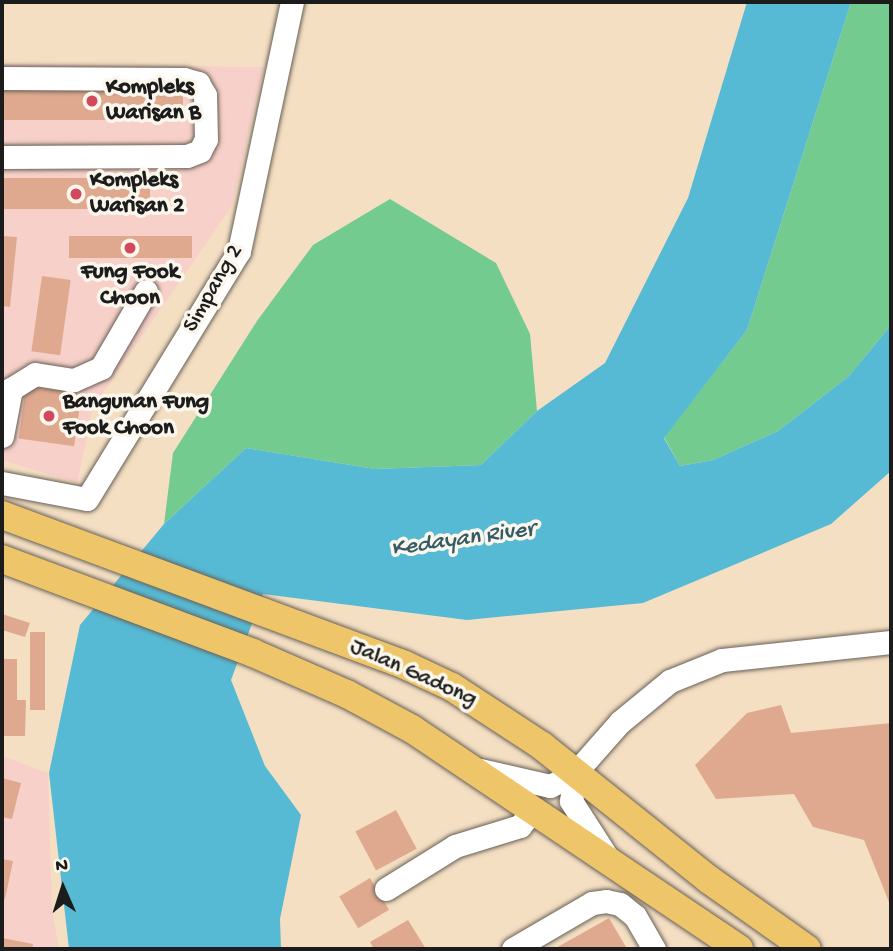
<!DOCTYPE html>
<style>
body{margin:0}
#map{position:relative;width:893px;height:951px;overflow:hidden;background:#f4dfc3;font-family:"Gochi Hand",sans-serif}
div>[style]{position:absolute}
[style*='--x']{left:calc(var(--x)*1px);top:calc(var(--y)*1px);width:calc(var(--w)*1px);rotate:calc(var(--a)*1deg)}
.built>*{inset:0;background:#f7d0c9}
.green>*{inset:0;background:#74cb90}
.water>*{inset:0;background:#57bad5}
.building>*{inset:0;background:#dfa98f;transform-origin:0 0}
.roads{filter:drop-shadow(0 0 2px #686056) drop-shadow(0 0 2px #686056)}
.minor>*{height:23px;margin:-11.5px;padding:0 11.5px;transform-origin:11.5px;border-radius:11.5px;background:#fff}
.major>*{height:28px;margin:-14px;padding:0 14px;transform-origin:14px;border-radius:14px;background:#eec569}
.dots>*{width:19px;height:19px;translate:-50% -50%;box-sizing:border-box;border:4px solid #fbf7ec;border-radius:50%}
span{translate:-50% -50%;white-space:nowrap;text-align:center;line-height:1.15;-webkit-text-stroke:7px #fbf7ec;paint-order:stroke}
.poi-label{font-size:23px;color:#1c1c1c;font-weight:700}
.left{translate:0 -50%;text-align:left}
.street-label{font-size:23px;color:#1c1c1c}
.water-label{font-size:24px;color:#345b66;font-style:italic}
.frame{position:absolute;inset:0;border:4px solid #1c1c1c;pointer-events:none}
.north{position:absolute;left:28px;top:853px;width:70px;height:70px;-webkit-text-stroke:5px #fbf7ec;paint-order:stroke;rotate:357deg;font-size:19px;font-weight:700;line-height:28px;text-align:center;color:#1c1c1c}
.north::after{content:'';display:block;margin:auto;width:24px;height:32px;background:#1c1c1c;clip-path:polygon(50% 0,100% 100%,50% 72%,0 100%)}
</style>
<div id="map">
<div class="built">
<div style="clip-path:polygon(2px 64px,264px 67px,232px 206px,93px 407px,77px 483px,2px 460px)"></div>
<div style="clip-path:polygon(2px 756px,48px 773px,52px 911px,59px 949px,2px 949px)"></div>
</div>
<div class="green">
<div style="clip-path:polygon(851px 2px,891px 2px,891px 325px,849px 376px,778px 431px,713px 460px,680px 466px,664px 437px,747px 330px)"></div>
<div style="clip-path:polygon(390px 199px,496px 263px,530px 334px,537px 411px,481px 465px,375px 469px,246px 448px,164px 524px,173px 453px,257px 321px,313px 245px)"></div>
</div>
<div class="water">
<div style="clip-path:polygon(747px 2px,851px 2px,747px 330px,664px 438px,680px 466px,713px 460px,778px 431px,849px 376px,891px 325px,891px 471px,831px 524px,643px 603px,467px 620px,263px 594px,231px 680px,265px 766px,301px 815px,280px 919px,281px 949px,69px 949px,49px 773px,80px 625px,164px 524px,246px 448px,375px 469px,481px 465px,537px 411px,605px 363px,688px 198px)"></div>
</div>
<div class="building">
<div style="left:2px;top:82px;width:181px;height:38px"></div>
<div style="left:2px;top:178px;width:148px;height:31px"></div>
<div style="clip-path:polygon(2px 236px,17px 237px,10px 307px,2px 306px)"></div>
<div style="left:69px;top:236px;width:123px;height:22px"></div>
<div style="left:42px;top:276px;width:29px;height:76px;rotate:8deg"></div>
<div style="left:26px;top:386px;width:56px;height:53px;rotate:8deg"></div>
<div style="clip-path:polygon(2px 614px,30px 623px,25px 637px,2px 630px)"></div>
<div style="left:30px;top:632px;width:15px;height:78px"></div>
<div style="clip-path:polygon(2px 659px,17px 659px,17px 700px,26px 700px,25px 736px,2px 736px)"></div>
<div style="clip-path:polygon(781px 705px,791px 733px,891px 723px,891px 907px,864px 840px,813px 827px,794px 794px,716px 799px,695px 765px,747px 713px)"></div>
<div style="clip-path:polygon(2px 778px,21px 783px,12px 819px,2px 817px)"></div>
<div style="left:396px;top:810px;width:44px;height:46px;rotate:62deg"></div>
<div style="clip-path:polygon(2px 859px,13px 861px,5px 899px,2px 898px)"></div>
<div style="left:370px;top:878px;width:37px;height:36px;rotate:59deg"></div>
<div style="clip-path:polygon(609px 918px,626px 947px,554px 949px)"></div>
<div style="clip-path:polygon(408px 920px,426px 949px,374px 949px,370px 942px)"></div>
<div style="clip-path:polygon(2px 938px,33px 944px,32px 949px,2px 949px)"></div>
</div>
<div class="roads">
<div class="minor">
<div style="--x:2;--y:78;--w:182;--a:0.3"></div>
<div style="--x:184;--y:79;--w:15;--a:16"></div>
<div style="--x:198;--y:83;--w:14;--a:60"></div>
<div style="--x:205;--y:95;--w:44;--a:88.7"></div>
<div style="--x:206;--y:139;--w:13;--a:117"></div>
<div style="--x:200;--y:151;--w:14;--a:159"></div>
<div style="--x:187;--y:156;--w:185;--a:179.7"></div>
<div style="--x:2;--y:436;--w:48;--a:-79.2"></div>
<div style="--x:11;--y:389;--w:28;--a:-32"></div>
<div style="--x:35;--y:374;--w:39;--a:9"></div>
<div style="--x:74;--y:380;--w:30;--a:-24"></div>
<div style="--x:101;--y:368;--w:89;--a:-59.7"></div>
<div style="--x:2;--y:483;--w:86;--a:10.7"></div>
<div style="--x:87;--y:499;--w:291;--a:-58.5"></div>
<div style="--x:239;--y:251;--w:255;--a:-78"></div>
<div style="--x:480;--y:770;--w:72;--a:12.9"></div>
<div style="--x:550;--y:786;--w:28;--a:-27"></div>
<div style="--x:575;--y:773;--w:68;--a:-48.6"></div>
<div style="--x:620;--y:722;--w:65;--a:-39.4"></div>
<div style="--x:670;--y:681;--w:56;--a:-22"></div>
<div style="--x:722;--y:660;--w:170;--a:-6.1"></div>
<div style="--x:575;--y:773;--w:28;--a:98"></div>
<div style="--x:571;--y:801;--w:67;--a:57.3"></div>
<div style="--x:386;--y:889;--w:81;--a:-31.9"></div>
<div style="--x:455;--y:846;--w:68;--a:-17.1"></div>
<div style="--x:520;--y:826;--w:19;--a:-51"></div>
<div style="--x:513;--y:949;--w:91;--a:-30.2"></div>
<div style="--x:592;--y:903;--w:14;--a:-8"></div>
<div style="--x:606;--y:901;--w:14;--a:12"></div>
<div style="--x:620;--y:904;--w:19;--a:39"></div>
<div style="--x:635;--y:916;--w:38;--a:60"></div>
</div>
<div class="major">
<div style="--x:2;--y:515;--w:430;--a:20.4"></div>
<div style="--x:405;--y:665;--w:52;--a:25.1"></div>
<div style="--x:452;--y:687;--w:108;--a:33.2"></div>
<div style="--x:542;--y:746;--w:213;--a:38.7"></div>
<div style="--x:708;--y:879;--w:121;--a:35.3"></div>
<div style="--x:2;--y:559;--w:268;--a:20.5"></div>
<div style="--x:253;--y:653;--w:103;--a:23.6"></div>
<div style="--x:347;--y:694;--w:74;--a:28.3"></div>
<div style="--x:412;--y:729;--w:394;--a:33.9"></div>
</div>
</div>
<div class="dots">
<div style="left:92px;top:101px;background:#d1495b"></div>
<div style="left:76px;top:194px;background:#d1495b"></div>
<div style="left:130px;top:248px;background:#d1495b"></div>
<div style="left:49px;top:416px;background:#d1495b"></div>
</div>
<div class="poi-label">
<span class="left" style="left:106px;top:101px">Kompleks<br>Warisan B</span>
<span class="left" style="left:90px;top:194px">Kompleks<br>Warisan 2</span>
<span style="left:130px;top:286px">Fung Fook<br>Choon</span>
<span class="left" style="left:63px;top:416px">Bangunan Fung<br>Fook Choon</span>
</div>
<div class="street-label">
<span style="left:214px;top:289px;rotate:-60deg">Simpang 2</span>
<span style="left:413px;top:674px;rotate:24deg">Jalan Gadong</span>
</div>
<div class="water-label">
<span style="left:463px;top:540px;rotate:-8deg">Kedayan River</span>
</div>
<div class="frame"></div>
<div class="north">N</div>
</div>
